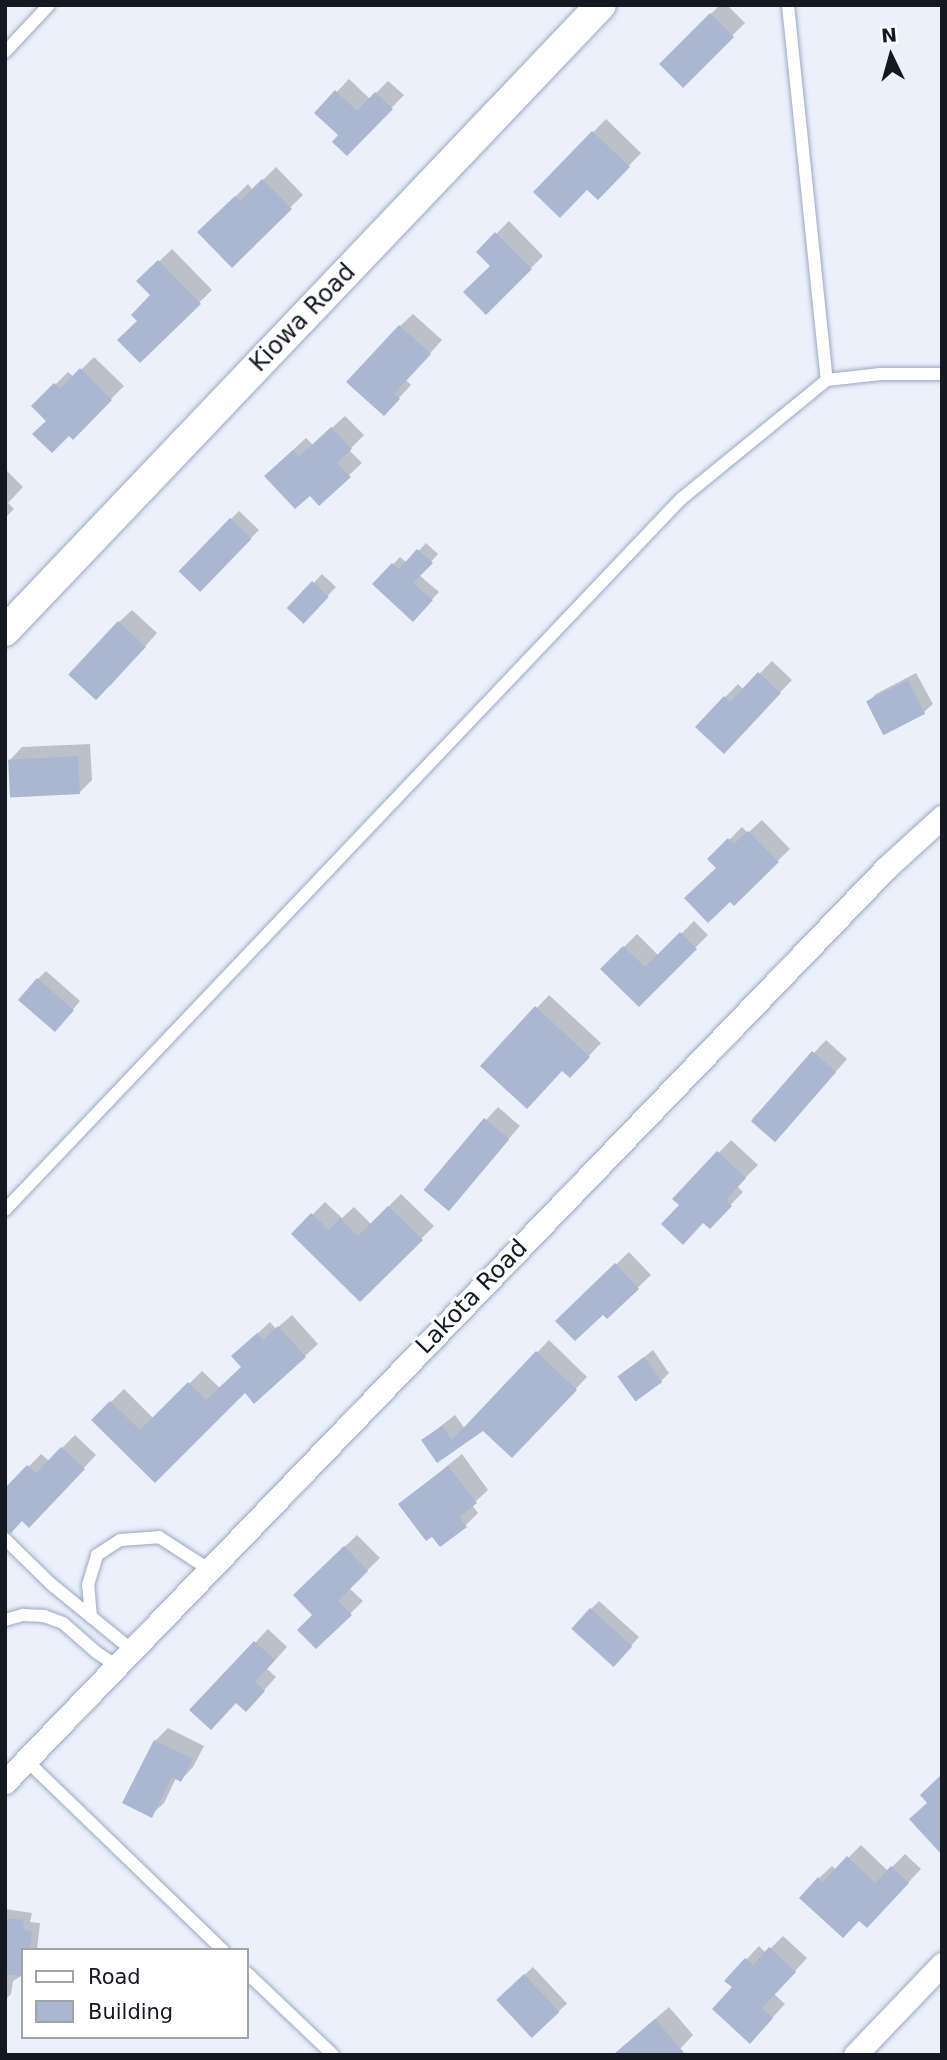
<!DOCTYPE html>
<style>
body{margin:0}
#map{position:relative;width:947px;height:2060px;overflow:hidden;background:#ebf0fb;font-family:"DejaVu Sans",sans-serif}
div>[style]{position:absolute}
[style*='--x']{left:calc(var(--x)*1px);top:calc(var(--y)*1px);width:calc(var(--w)*1px);rotate:calc(var(--a)*1deg)}
.shadow>*{inset:0;background:#0003;transform-origin:0 0}
.building>*{inset:0;background:#abb6d1;transform-origin:0 0}
.roads{filter:drop-shadow(0 0 2px #9ca7c2) drop-shadow(0 0 2px #9ca7c2)}
.service>*{height:12px;margin:-6px;padding:0 6px;transform-origin:6px;border-radius:6px;background:#fff}
.minor>*{height:23px;margin:-11.5px;padding:0 11.5px;transform-origin:11.5px;border-radius:11.5px;background:#fff}
.tertiary>*{height:30px;margin:-15px;padding:0 15px;transform-origin:15px;border-radius:15px;background:#fff}
span{translate:-50% -50%;white-space:nowrap;text-align:center;line-height:1.15;-webkit-text-stroke:6px #fff;paint-order:stroke}
.street-label{font-size:24px;color:#141821}
.frame{position:absolute;inset:0;border:7px solid #141821;pointer-events:none}
.legend{position:absolute;left:21px;top:1948px;width:228px;height:91px;box-sizing:border-box;background:#fff;border:2px solid #a1a3a6;margin:0;padding:9px 12px;list-style:none;font-size:21px;color:#141821}
.legend li{display:flex;align-items:center;gap:14px;height:35px}
.legend b{width:35px;border:2px solid #a1a3a6}
.north{position:absolute;left:856px;top:21px;width:70px;height:70px;-webkit-text-stroke:5px #fff;paint-order:stroke;rotate:355deg;font-size:19px;font-weight:700;line-height:28px;text-align:center;color:#141821}
.north::after{content:'';display:block;margin:auto;width:24px;height:32px;background:#141821;clip-path:polygon(50% 0,100% 100%,50% 72%,0 100%)}
</style>
<div id="map">
<div class="shadow">
<div style="clip-path:polygon(720px 5px,727px 5px,745px 23px,682px 85px,661px 63px)"></div>
<div style="clip-path:polygon(349px 79px,370px 99px,388px 81px,404px 95px,347px 154px,341px 135px,317px 113px)"></div>
<div style="clip-path:polygon(606px 119px,641px 153px,598px 198px,587px 188px,536px 192px)"></div>
<div style="clip-path:polygon(276px 167px,303px 195px,232px 265px,200px 232px,248px 184px,253px 190px)"></div>
<div style="clip-path:polygon(509px 221px,543px 256px,486px 312px,492px 266px,478px 252px)"></div>
<div style="clip-path:polygon(172px 249px,212px 290px,140px 360px,139px 321px,153px 295px,139px 281px)"></div>
<div style="clip-path:polygon(413px 314px,442px 340px,406px 380px,411px 385px,384px 414px,400px 326px)"></div>
<div style="clip-path:polygon(94px 357px,124px 386px,73px 437px,34px 406px,68px 372px,74px 377px)"></div>
<div style="clip-path:polygon(345px 416px,364px 435px,349px 450px,362px 463px,319px 503px,279px 463px,306px 438px,313px 445px)"></div>
<div style="clip-path:polygon(5px 469px,23px 487px,8px 503px,14px 509px,5px 518px)"></div>
<div style="clip-path:polygon(239px 511px,259px 530px,201px 589px,231px 519px)"></div>
<div style="clip-path:polygon(426px 543px,438px 554px,419px 575px,439px 592px,413px 619px,375px 584px,400px 557px,407px 563px)"></div>
<div style="left:322px;top:574px;width:19px;height:47px;rotate:43deg"></div>
<div style="clip-path:polygon(132px 610px,157px 633px,110px 686px,119px 622px)"></div>
<div style="clip-path:polygon(772px 661px,792px 680px,724px 751px,697px 726px,738px 684px,744px 690px)"></div>
<div style="clip-path:polygon(916px 673px,933px 704px,924px 712px,885px 733px,868px 702px,876px 694px)"></div>
<div style="clip-path:polygon(90px 744px,92px 780px,79px 793px,10px 760px,22px 747px)"></div>
<div style="clip-path:polygon(762px 820px,790px 849px,734px 903px,718px 867px,710px 859px,742px 827px,748px 833px)"></div>
<div style="clip-path:polygon(694px 921px,708px 935px,639px 1004px,602px 969px,637px 934px,659px 956px)"></div>
<div style="clip-path:polygon(46px 971px,80px 1001px,63px 1021px,38px 979px)"></div>
<div style="clip-path:polygon(549px 995px,601px 1043px,570px 1076px,562px 1069px,483px 1066px)"></div>
<div style="clip-path:polygon(826px 1040px,847px 1059px,787px 1127px,752px 1119px)"></div>
<div style="clip-path:polygon(498px 1107px,520px 1126px,460px 1195px,486px 1120px)"></div>
<div style="clip-path:polygon(731px 1140px,758px 1165px,737px 1186px,743px 1192px,710px 1226px,675px 1198px)"></div>
<div style="clip-path:polygon(401px 1194px,434px 1226px,360px 1300px,293px 1234px,325px 1202px,342px 1218px,354px 1207px,371px 1224px)"></div>
<div style="clip-path:polygon(629px 1252px,651px 1275px,607px 1317px,603px 1313px,558px 1321px)"></div>
<div style="clip-path:polygon(292px 1315px,318px 1344px,305px 1356px,245px 1391px,155px 1481px,93px 1420px,124px 1389px,154px 1419px,202px 1371px,220px 1388px,243px 1367px,246px 1344px,270px 1322px,276px 1329px)"></div>
<div style="clip-path:polygon(549px 1340px,587px 1377px,512px 1456px,484px 1429px,438px 1461px,423px 1440px,455px 1415px,465px 1429px)"></div>
<div style="clip-path:polygon(653px 1350px,669px 1373px,661px 1381px,619px 1377px)"></div>
<div style="clip-path:polygon(75px 1435px,96px 1455px,42px 1513px,23px 1519px,5px 1538px,5px 1491px,41px 1454px,49px 1461px)"></div>
<div style="clip-path:polygon(462px 1454px,488px 1490px,472px 1505px,478px 1513px,465px 1526px,400px 1504px)"></div>
<div style="clip-path:polygon(357px 1535px,380px 1558px,349px 1588px,363px 1601px,316px 1647px,314px 1615px,295px 1595px)"></div>
<div style="clip-path:polygon(599px 1601px,639px 1637px,622px 1656px,591px 1609px)"></div>
<div style="clip-path:polygon(268px 1629px,287px 1647px,267px 1669px,276px 1677px,258px 1697px,192px 1710px)"></div>
<div style="clip-path:polygon(168px 1728px,204px 1746px,193px 1767px,181px 1780px,176px 1778px,164px 1803px,151px 1815px,124px 1802px,155px 1741px)"></div>
<div style="clip-path:polygon(861px 1845px,888px 1871px,905px 1854px,921px 1869px,867px 1926px,819px 1878px,832px 1866px,836px 1870px)"></div>
<div style="clip-path:polygon(5px 1909px,32px 1913px,30px 1922px,40px 1923px,37px 1950px,23px 1950px,23px 1975px,13px 1981px,11px 1994px,5px 2000px)"></div>
<div style="clip-path:polygon(783px 1936px,807px 1958px,774px 1994px,785px 2004px,762px 2029px,727px 1980px,759px 1946px,766px 1953px)"></div>
<div style="left:533px;top:1967px;width:50px;height:47px;rotate:47deg"></div>
<div style="clip-path:polygon(669px 2007px,693px 2035px,681px 2048px,673px 2055px,613px 2055px)"></div>
</div>
<div class="building">
<div style="left:710px;top:13px;width:34px;height:72px;rotate:45deg"></div>
<div style="clip-path:polygon(335px 90px,357px 111px,375px 92px,393px 109px,347px 156px,332px 142px,338px 135px,314px 113px)"></div>
<div style="clip-path:polygon(592px 131px,630px 167px,598px 200px,587px 190px,560px 218px,533px 192px)"></div>
<div style="clip-path:polygon(262px 179px,292px 209px,232px 268px,197px 232px,235px 196px,240px 201px)"></div>
<div style="clip-path:polygon(495px 232px,532px 269px,486px 315px,463px 292px,490px 266px,476px 252px)"></div>
<div style="clip-path:polygon(158px 260px,201px 304px,140px 363px,117px 340px,137px 321px,131px 315px,150px 295px,136px 281px)"></div>
<div style="clip-path:polygon(399px 325px,431px 354px,394px 394px,400px 399px,384px 416px,346px 382px)"></div>
<div style="clip-path:polygon(80px 368px,112px 400px,73px 440px,69px 436px,52px 453px,32px 434px,46px 421px,31px 406px,54px 383px,60px 389px)"></div>
<div style="clip-path:polygon(331px 427px,352px 449px,337px 463px,351px 477px,319px 506px,310px 496px,295px 509px,264px 476px,293px 450px,299px 457px)"></div>
<div style="left:230px;top:518px;width:30px;height:74px;rotate:44deg"></div>
<div style="clip-path:polygon(417px 549px,433px 563px,413px 583px,433px 600px,413px 622px,372px 584px,392px 563px,399px 569px)"></div>
<div style="left:312px;top:581px;width:23px;height:37px;rotate:43deg"></div>
<div style="left:118px;top:621px;width:38px;height:73px;rotate:43deg"></div>
<div style="clip-path:polygon(758px 672px,781px 693px,724px 754px,695px 727px,724px 696px,730px 702px)"></div>
<div style="left:908px;top:680px;width:38px;height:47px;rotate:63deg"></div>
<div style="left:78px;top:756px;width:38px;height:70px;rotate:87deg"></div>
<div style="clip-path:polygon(748px 831px,779px 862px,734px 906px,730px 902px,708px 923px,684px 898px,716px 868px,707px 859px,728px 838px,734px 844px)"></div>
<div style="clip-path:polygon(680px 932px,697px 949px,639px 1007px,600px 969px,623px 946px,645px 967px)"></div>
<div style="left:37px;top:978px;width:49px;height:29px;rotate:41deg"></div>
<div style="clip-path:polygon(535px 1006px,590px 1057px,570px 1078px,562px 1071px,527px 1109px,480px 1066px)"></div>
<div style="left:812px;top:1051px;width:32px;height:93px;rotate:41deg"></div>
<div style="left:484px;top:1118px;width:33px;height:94px;rotate:40deg"></div>
<div style="clip-path:polygon(717px 1151px,746px 1178px,726px 1200px,732px 1206px,710px 1229px,703px 1223px,683px 1245px,661px 1224px,679px 1205px,672px 1199px)"></div>
<div style="clip-path:polygon(388px 1206px,423px 1240px,360px 1302px,291px 1234px,311px 1213px,329px 1230px,340px 1218px,358px 1236px)"></div>
<div style="clip-path:polygon(615px 1263px,639px 1289px,607px 1319px,603px 1315px,575px 1341px,555px 1321px)"></div>
<div style="clip-path:polygon(278px 1326px,306px 1357px,254px 1404px,245px 1393px,155px 1483px,91px 1420px,110px 1401px,140px 1430px,188px 1382px,206px 1400px,241px 1367px,231px 1356px,257px 1333px,263px 1340px)"></div>
<div style="clip-path:polygon(536px 1351px,577px 1390px,512px 1458px,483px 1431px,437px 1463px,421px 1440px,442px 1426px,452px 1440px)"></div>
<div style="left:644px;top:1357px;width:31px;height:33px;rotate:54deg"></div>
<div style="clip-path:polygon(61px 1447px,85px 1469px,29px 1528px,22px 1521px,11px 1533px,5px 1530px,5px 1488px,27px 1465px,36px 1473px)"></div>
<div style="clip-path:polygon(448px 1466px,477px 1503px,459px 1517px,467px 1527px,440px 1547px,432px 1537px,426px 1541px,398px 1504px)"></div>
<div style="clip-path:polygon(344px 1546px,368px 1571px,338px 1601px,352px 1615px,316px 1649px,297px 1630px,312px 1615px,293px 1595px)"></div>
<div style="left:590px;top:1608px;width:57px;height:28px;rotate:42deg"></div>
<div style="clip-path:polygon(254px 1641px,275px 1660px,255px 1682px,265px 1691px,246px 1712px,236px 1703px,211px 1730px,189px 1710px)"></div>
<div style="clip-path:polygon(154px 1740px,193px 1759px,181px 1782px,172px 1777px,152px 1818px,122px 1803px)"></div>
<div style="clip-path:polygon(942px 1774px,942px 1855px,909px 1819px,927px 1803px,920px 1795px)"></div>
<div style="clip-path:polygon(847px 1856px,875px 1883px,891px 1866px,909px 1883px,867px 1928px,859px 1921px,843px 1938px,799px 1898px,818px 1877px,823px 1882px)"></div>
<div style="clip-path:polygon(5px 1918px,24px 1920px,23px 1930px,32px 1931px,30px 1950px,23px 1950px,23px 1976px,5px 1974px)"></div>
<div style="clip-path:polygon(769px 1947px,796px 1972px,762px 2008px,773px 2018px,750px 2044px,712px 2009px,732px 1987px,724px 1981px,745px 1958px,753px 1965px)"></div>
<div style="left:524px;top:1974px;width:52px;height:38px;rotate:47deg"></div>
<div style="clip-path:polygon(655px 2019px,686px 2055px,613px 2055px)"></div>
</div>
<div class="roads">
<div class="service">
<div style="--x:788;--y:5;--w:377;--a:84.1"></div>
<div style="--x:5;--y:52;--w:64;--a:-46.9"></div>
<div style="--x:5;--y:1210;--w:981;--a:-46.45"></div>
<div style="--x:681;--y:499;--w:188;--a:-39.2"></div>
<div style="--x:827;--y:380;--w:54;--a:-6.3"></div>
<div style="--x:881;--y:374;--w:61;--a:0"></div>
<div style="--x:5;--y:1539;--w:64;--a:44.4"></div>
<div style="--x:51;--y:1584;--w:104;--a:39.2"></div>
<div style="--x:91;--y:1617;--w:32;--a:-95"></div>
<div style="--x:88;--y:1585;--w:31;--a:-73"></div>
<div style="--x:97;--y:1555;--w:27;--a:-33"></div>
<div style="--x:120;--y:1540;--w:39;--a:-4"></div>
<div style="--x:159;--y:1537;--w:61;--a:32.9"></div>
<div style="--x:5;--y:1620;--w:19;--a:-16"></div>
<div style="--x:23;--y:1615;--w:21;--a:3"></div>
<div style="--x:44;--y:1616;--w:20;--a:20"></div>
<div style="--x:63;--y:1623;--w:44;--a:41.3"></div>
<div style="--x:96;--y:1652;--w:25;--a:34"></div>
<div style="--x:26;--y:1760;--w:274;--a:44"></div>
<div style="--x:247;--y:1973;--w:119;--a:43.6"></div>
</div>
<div class="minor">
<div style="--x:5;--y:1782;--w:1269;--a:-46.05"></div>
<div style="--x:886;--y:868;--w:76;--a:-42.3"></div>
<div style="--x:855;--y:2055;--w:126;--a:-46.3"></div>
</div>
<div class="tertiary">
<div style="--x:5;--y:631;--w:864;--a:-46.41"></div>
</div>
</div>
<div class="street-label">
<span style="left:303px;top:318px;rotate:-46deg">Kiowa Road</span>
<span style="left:472px;top:1297px;rotate:-46deg">Lakota Road</span>
</div>
<div class="frame"></div>
<ul class="legend">
<li><b style="height:9px;background:#fff"></b>Road</li>
<li><b style="height:19px;background:#abb6d1"></b>Building</li>
</ul>
<div class="north">N</div>
</div>
